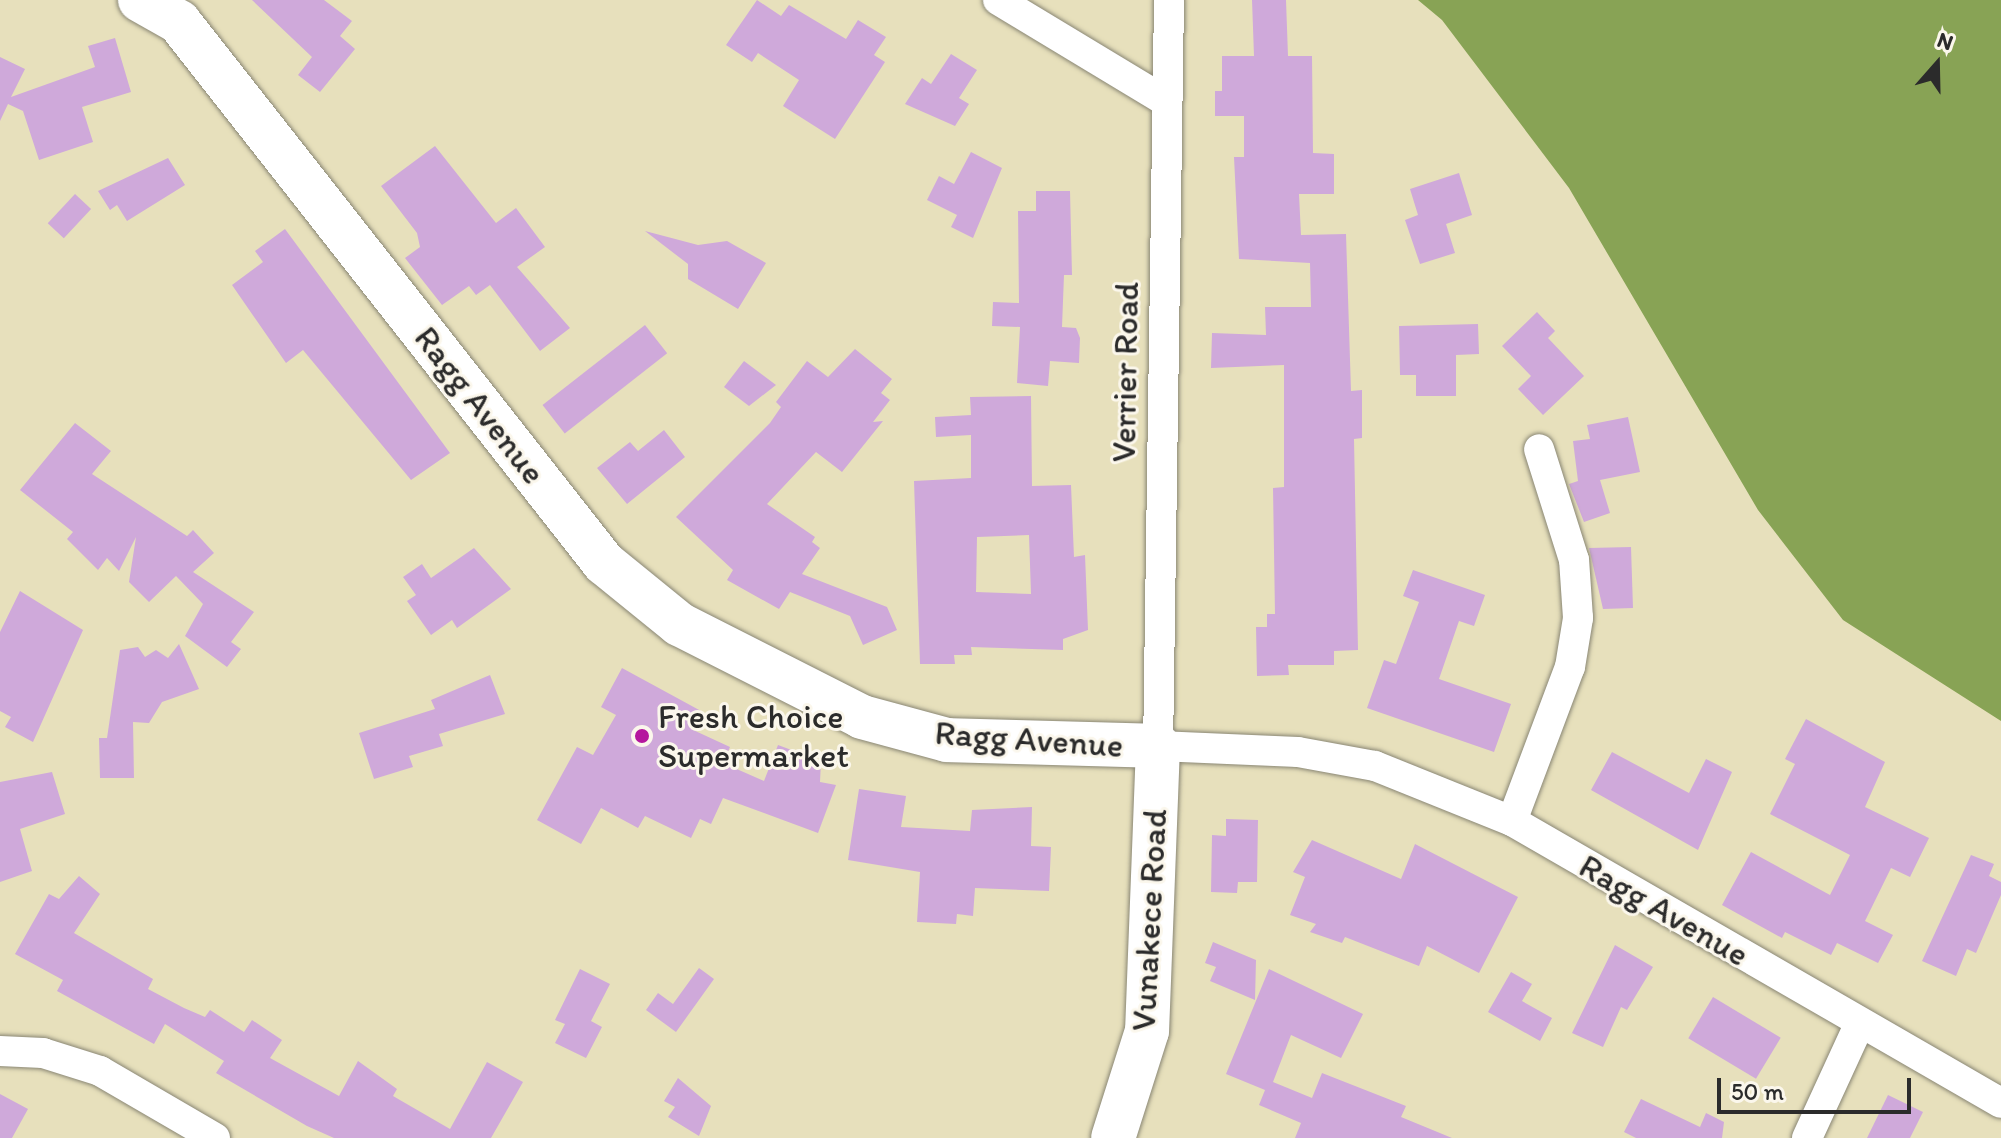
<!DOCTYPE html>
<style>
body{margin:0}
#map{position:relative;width:2001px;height:1138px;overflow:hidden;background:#e7e0bc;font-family:Itim,sans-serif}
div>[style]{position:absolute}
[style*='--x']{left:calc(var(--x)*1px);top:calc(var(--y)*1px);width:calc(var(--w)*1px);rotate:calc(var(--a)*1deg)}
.forest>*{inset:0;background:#88a355}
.building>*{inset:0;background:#cfa9da;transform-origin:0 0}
.roads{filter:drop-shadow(0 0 2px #898674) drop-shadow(0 0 2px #898674)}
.street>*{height:30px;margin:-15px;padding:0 15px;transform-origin:15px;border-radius:15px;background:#fff}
.secondary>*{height:44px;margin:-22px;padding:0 22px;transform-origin:22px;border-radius:22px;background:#fff}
.dots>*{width:22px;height:22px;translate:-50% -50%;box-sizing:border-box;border:4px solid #fbf7ec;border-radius:50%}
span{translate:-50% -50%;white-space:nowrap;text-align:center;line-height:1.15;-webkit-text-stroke:6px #fbf7ec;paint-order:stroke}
.street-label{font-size:34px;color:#2b2b2b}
.poi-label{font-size:34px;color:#2b2b2b}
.left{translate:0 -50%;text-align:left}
.north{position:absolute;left:1897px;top:24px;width:80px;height:80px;-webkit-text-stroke:6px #fbf7ec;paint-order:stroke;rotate:20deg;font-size:22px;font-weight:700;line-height:32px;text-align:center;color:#2b2b2b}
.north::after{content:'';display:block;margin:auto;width:28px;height:36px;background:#2b2b2b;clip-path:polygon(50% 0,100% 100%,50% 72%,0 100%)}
.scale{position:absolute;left:1717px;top:1078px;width:194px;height:36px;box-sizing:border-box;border:4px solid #2b2b2b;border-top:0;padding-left:10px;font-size:24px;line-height:28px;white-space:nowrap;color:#2b2b2b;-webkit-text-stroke:6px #fbf7ec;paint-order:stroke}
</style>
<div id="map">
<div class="forest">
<div style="clip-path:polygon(1418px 0,2001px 0,2001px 721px,1843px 620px,1758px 510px,1569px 188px,1442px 20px)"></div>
</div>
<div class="building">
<div style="clip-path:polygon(252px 0,324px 0,352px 21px,340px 36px,355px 49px,320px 92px,298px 75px,312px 57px)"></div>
<div style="clip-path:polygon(757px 0,781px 16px,789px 5px,846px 39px,858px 20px,886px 37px,874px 55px,885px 62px,835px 139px,783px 106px,799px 80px,758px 53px,752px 62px,726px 45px)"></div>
<div style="clip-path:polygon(1252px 0,1286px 0,1288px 56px,1312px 56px,1313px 153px,1334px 154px,1334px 194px,1299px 194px,1301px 235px,1346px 234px,1351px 391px,1362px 390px,1362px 438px,1354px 439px,1358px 650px,1334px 651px,1334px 665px,1288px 665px,1289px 675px,1257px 676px,1256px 627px,1267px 627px,1267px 614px,1275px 614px,1273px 488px,1284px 487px,1284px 365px,1211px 368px,1212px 333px,1266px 335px,1265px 307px,1311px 307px,1310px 263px,1239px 259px,1234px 157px,1244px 157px,1244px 116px,1215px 116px,1215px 91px,1222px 91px,1222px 56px,1254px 56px)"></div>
<div style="clip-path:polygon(115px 38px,131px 92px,82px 107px,93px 142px,39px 160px,23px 111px,8px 104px,0 121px,0 57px,25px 69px,11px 97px,95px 67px,88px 46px)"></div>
<div style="clip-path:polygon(951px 54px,977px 70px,959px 98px,969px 104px,955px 126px,905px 104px,922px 78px,931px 84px)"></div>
<div style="clip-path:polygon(435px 146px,496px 223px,516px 208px,545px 247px,517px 267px,570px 328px,540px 351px,490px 285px,476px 295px,469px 286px,442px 305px,405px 258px,420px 247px,417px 233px,381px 186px)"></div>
<div style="clip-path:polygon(971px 152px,1002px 168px,973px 238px,951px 227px,957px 215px,927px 200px,939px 176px,954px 184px)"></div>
<div style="clip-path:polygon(168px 158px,185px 185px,127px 221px,117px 205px,110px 210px,98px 191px)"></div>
<div style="clip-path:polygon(1459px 173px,1472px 215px,1446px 224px,1455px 253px,1420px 264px,1405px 220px,1418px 215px,1410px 189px)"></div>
<div style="clip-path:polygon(1036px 191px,1070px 191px,1072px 275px,1064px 275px,1062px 327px,1076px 328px,1080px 338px,1079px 363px,1050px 361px,1048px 386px,1017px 383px,1020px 327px,992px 326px,993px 302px,1019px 303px,1018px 211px,1036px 211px)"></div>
<div style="left:75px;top:194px;width:22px;height:40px;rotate:43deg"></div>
<div style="clip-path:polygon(285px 229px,450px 453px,411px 480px,303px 350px,286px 363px,232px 285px,263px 262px,255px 251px)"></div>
<div style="clip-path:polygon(645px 231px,698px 245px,727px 241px,766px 263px,738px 309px,688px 279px,688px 264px)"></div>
<div style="clip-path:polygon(1537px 312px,1555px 331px,1548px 338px,1584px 376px,1543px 415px,1518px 389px,1531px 376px,1502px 346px)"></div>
<div style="clip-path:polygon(1478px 324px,1479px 354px,1456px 355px,1456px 396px,1416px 396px,1416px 375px,1400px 375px,1399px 326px)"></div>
<div style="left:645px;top:325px;width:36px;height:130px;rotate:52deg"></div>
<div style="clip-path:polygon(855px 349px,892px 379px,881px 393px,890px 400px,873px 422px,883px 421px,842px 472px,816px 452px,767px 504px,815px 537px,812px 542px,820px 548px,802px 574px,887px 607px,897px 630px,863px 645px,850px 616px,790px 592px,779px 609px,727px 580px,733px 570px,676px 517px,770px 423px,781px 407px,776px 402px,807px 361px,828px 377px)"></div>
<div style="clip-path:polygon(744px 361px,776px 385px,749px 406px,724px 387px)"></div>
<div style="clip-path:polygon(evenodd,1031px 396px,1032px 486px,1071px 485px,1074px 557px,1085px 555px,1088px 630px,1063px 639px,1063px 650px,971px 647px,972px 655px,954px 655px,955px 664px,920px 664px,914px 481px,971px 478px,971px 435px,936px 437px,935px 417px,971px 415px,970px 397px,1031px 396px,1029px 535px,1031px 594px,976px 592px,977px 537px,1029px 535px)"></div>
<div style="clip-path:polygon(1628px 417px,1640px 472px,1600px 480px,1610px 513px,1584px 522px,1569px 484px,1578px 481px,1573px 441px,1590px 439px,1587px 425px)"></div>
<div style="clip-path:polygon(75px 423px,111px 451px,92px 474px,187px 536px,193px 530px,214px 553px,193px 572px,254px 612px,231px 642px,241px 649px,227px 667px,185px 636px,203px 604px,176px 576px,149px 602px,129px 582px,136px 537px,119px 571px,107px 558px,98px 570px,67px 539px,73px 532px,20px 490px)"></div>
<div style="clip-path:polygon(664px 430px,685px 457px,627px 504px,597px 468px,630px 442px,638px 451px)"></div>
<div style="clip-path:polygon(1631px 547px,1633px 608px,1603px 609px,1589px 548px)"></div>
<div style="clip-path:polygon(474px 548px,511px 589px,457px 628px,452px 620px,431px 635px,407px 601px,416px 595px,403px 577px,422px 564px,431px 578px)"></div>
<div style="clip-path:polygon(1413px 570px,1485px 595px,1474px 626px,1459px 621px,1439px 679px,1511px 704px,1494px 752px,1367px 708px,1384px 660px,1396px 664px,1419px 602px,1403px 596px)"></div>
<div style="clip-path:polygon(20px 591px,83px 630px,33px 742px,5px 727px,11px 717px,0 711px,0 632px)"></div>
<div style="clip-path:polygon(179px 644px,199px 689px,162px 702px,149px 723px,133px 722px,134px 778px,100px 778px,99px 738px,107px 738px,120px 650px,138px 647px,145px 657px,156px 650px,168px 658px)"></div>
<div style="clip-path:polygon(622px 668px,701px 711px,691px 729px,730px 747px,723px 763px,764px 781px,778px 745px,821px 761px,820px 782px,836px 785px,818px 833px,723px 798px,711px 824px,700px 819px,691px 838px,645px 816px,638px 828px,601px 808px,581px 844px,537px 820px,577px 747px,593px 755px,616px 715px,601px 707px)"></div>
<div style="clip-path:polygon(490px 675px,505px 714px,439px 734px,443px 746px,409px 756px,413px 767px,374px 779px,359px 733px,435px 709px,431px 700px)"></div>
<div style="clip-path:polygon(1806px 719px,1885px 762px,1865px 807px,1929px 838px,1910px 877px,1891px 868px,1865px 921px,1893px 935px,1878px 963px,1837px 943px,1831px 955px,1785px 932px,1782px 938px,1722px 905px,1751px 852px,1830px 895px,1850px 855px,1770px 814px,1795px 764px,1785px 759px)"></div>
<div style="clip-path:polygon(1612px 752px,1689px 793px,1706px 759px,1732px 772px,1698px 850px,1591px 790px)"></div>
<div style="clip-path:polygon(52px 772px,65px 814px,20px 829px,32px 871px,0 882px,0 782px)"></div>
<div style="clip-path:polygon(859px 789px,906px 796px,901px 827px,970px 831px,972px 810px,1032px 807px,1031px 846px,1051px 847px,1049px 891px,975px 888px,973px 916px,957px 914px,956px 924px,917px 922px,920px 872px,848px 860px)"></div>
<div style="clip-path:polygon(1226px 819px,1258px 820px,1257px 882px,1238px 882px,1237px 893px,1211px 892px,1212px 835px,1226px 836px)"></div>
<div style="clip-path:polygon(1312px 840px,1401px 879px,1415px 844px,1518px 897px,1479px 973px,1427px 946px,1419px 966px,1345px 937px,1342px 943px,1310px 932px,1316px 924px,1290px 915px,1305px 877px,1293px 872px)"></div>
<div style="clip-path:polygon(1971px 855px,1994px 864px,1989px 876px,2001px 882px,2001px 895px,1976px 953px,1967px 949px,1956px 976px,1922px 961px)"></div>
<div style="clip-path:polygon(79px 876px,100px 894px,74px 933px,153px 979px,148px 989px,184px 1008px,205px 1017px,210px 1010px,244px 1032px,252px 1020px,282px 1040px,270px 1058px,339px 1096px,358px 1061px,397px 1089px,393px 1096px,450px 1129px,487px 1062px,523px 1082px,491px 1138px,334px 1138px,307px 1126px,216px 1073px,224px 1061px,165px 1024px,154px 1044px,57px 991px,63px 980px,15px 954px,49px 894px,59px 899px)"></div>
<div style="clip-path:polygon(1213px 942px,1256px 960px,1255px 1000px,1210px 981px,1216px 967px,1205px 963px)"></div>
<div style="clip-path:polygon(1615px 945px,1653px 967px,1627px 1010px,1621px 1007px,1603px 1047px,1572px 1033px)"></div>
<div style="clip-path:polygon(699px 968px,714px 979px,676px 1032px,646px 1010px,658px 993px,673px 1004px)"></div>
<div style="clip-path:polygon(580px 969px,610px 984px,591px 1021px,602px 1027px,586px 1058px,555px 1043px,565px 1024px,555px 1020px)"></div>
<div style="clip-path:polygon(1269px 969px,1363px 1014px,1341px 1058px,1291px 1035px,1273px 1082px,1312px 1098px,1322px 1073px,1406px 1106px,1401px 1117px,1452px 1138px,1295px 1138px,1301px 1123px,1259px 1105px,1265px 1090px,1226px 1074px)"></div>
<div style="clip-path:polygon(1511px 972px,1532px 984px,1522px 1001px,1552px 1018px,1540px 1041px,1488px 1012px)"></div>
<div style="left:1713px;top:997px;width:79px;height:48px;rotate:31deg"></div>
<div style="clip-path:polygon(678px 1078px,711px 1106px,699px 1136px,668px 1117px,675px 1107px,664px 1101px)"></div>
<div style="clip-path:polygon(0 1094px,28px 1109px,12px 1138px,0 1138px)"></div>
<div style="clip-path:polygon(1888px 1095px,1923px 1112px,1910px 1138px,1867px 1138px)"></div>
<div style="clip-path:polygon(1641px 1099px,1700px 1127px,1706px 1113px,1724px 1122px,1722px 1138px,1636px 1138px,1624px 1132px)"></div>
</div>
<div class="roads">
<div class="street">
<div style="--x:998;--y:0;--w:197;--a:31.1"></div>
<div style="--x:1169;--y:0;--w:746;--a:90.84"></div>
<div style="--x:1158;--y:746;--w:140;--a:2.5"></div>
<div style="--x:1298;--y:752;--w:78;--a:10.3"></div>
<div style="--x:1375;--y:766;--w:148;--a:21.9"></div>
<div style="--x:1512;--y:821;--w:564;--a:29.97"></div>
<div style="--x:1512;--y:821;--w:165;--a:-69.4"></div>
<div style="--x:1570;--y:667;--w:50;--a:-80.7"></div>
<div style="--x:1578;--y:618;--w:58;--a:-93.9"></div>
<div style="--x:1574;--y:560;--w:116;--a:-107.5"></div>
<div style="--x:0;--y:1051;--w:43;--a:2.7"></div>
<div style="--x:43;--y:1053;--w:60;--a:17.5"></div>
<div style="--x:100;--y:1071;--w:133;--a:30.2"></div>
<div style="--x:1807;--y:1138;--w:127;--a:-65.3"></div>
</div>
<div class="secondary">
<div style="--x:140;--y:0;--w:45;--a:29.4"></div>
<div style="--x:179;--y:22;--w:688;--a:51.85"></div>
<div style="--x:604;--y:563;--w:97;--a:39.1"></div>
<div style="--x:679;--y:624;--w:205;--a:26.9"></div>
<div style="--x:862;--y:717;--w:88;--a:15.1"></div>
<div style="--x:947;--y:740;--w:211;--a:1.6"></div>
<div style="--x:1158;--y:746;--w:285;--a:92.2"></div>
<div style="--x:1147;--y:1031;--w:112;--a:107.6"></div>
</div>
</div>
<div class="dots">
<div style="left:642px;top:736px;background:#b5179e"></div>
</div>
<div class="street-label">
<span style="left:1125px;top:372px;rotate:-89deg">Verrier Road</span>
<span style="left:480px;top:405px;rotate:52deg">Ragg Avenue</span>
<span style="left:1029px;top:739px;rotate:4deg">Ragg Avenue</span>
<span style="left:1664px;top:910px;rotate:30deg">Ragg Avenue</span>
<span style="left:1149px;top:920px;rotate:-87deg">Vunakece Road</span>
</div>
<div class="poi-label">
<span class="left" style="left:658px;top:736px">Fresh Choice<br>Supermarket</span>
</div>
<div class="north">N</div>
<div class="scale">50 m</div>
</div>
